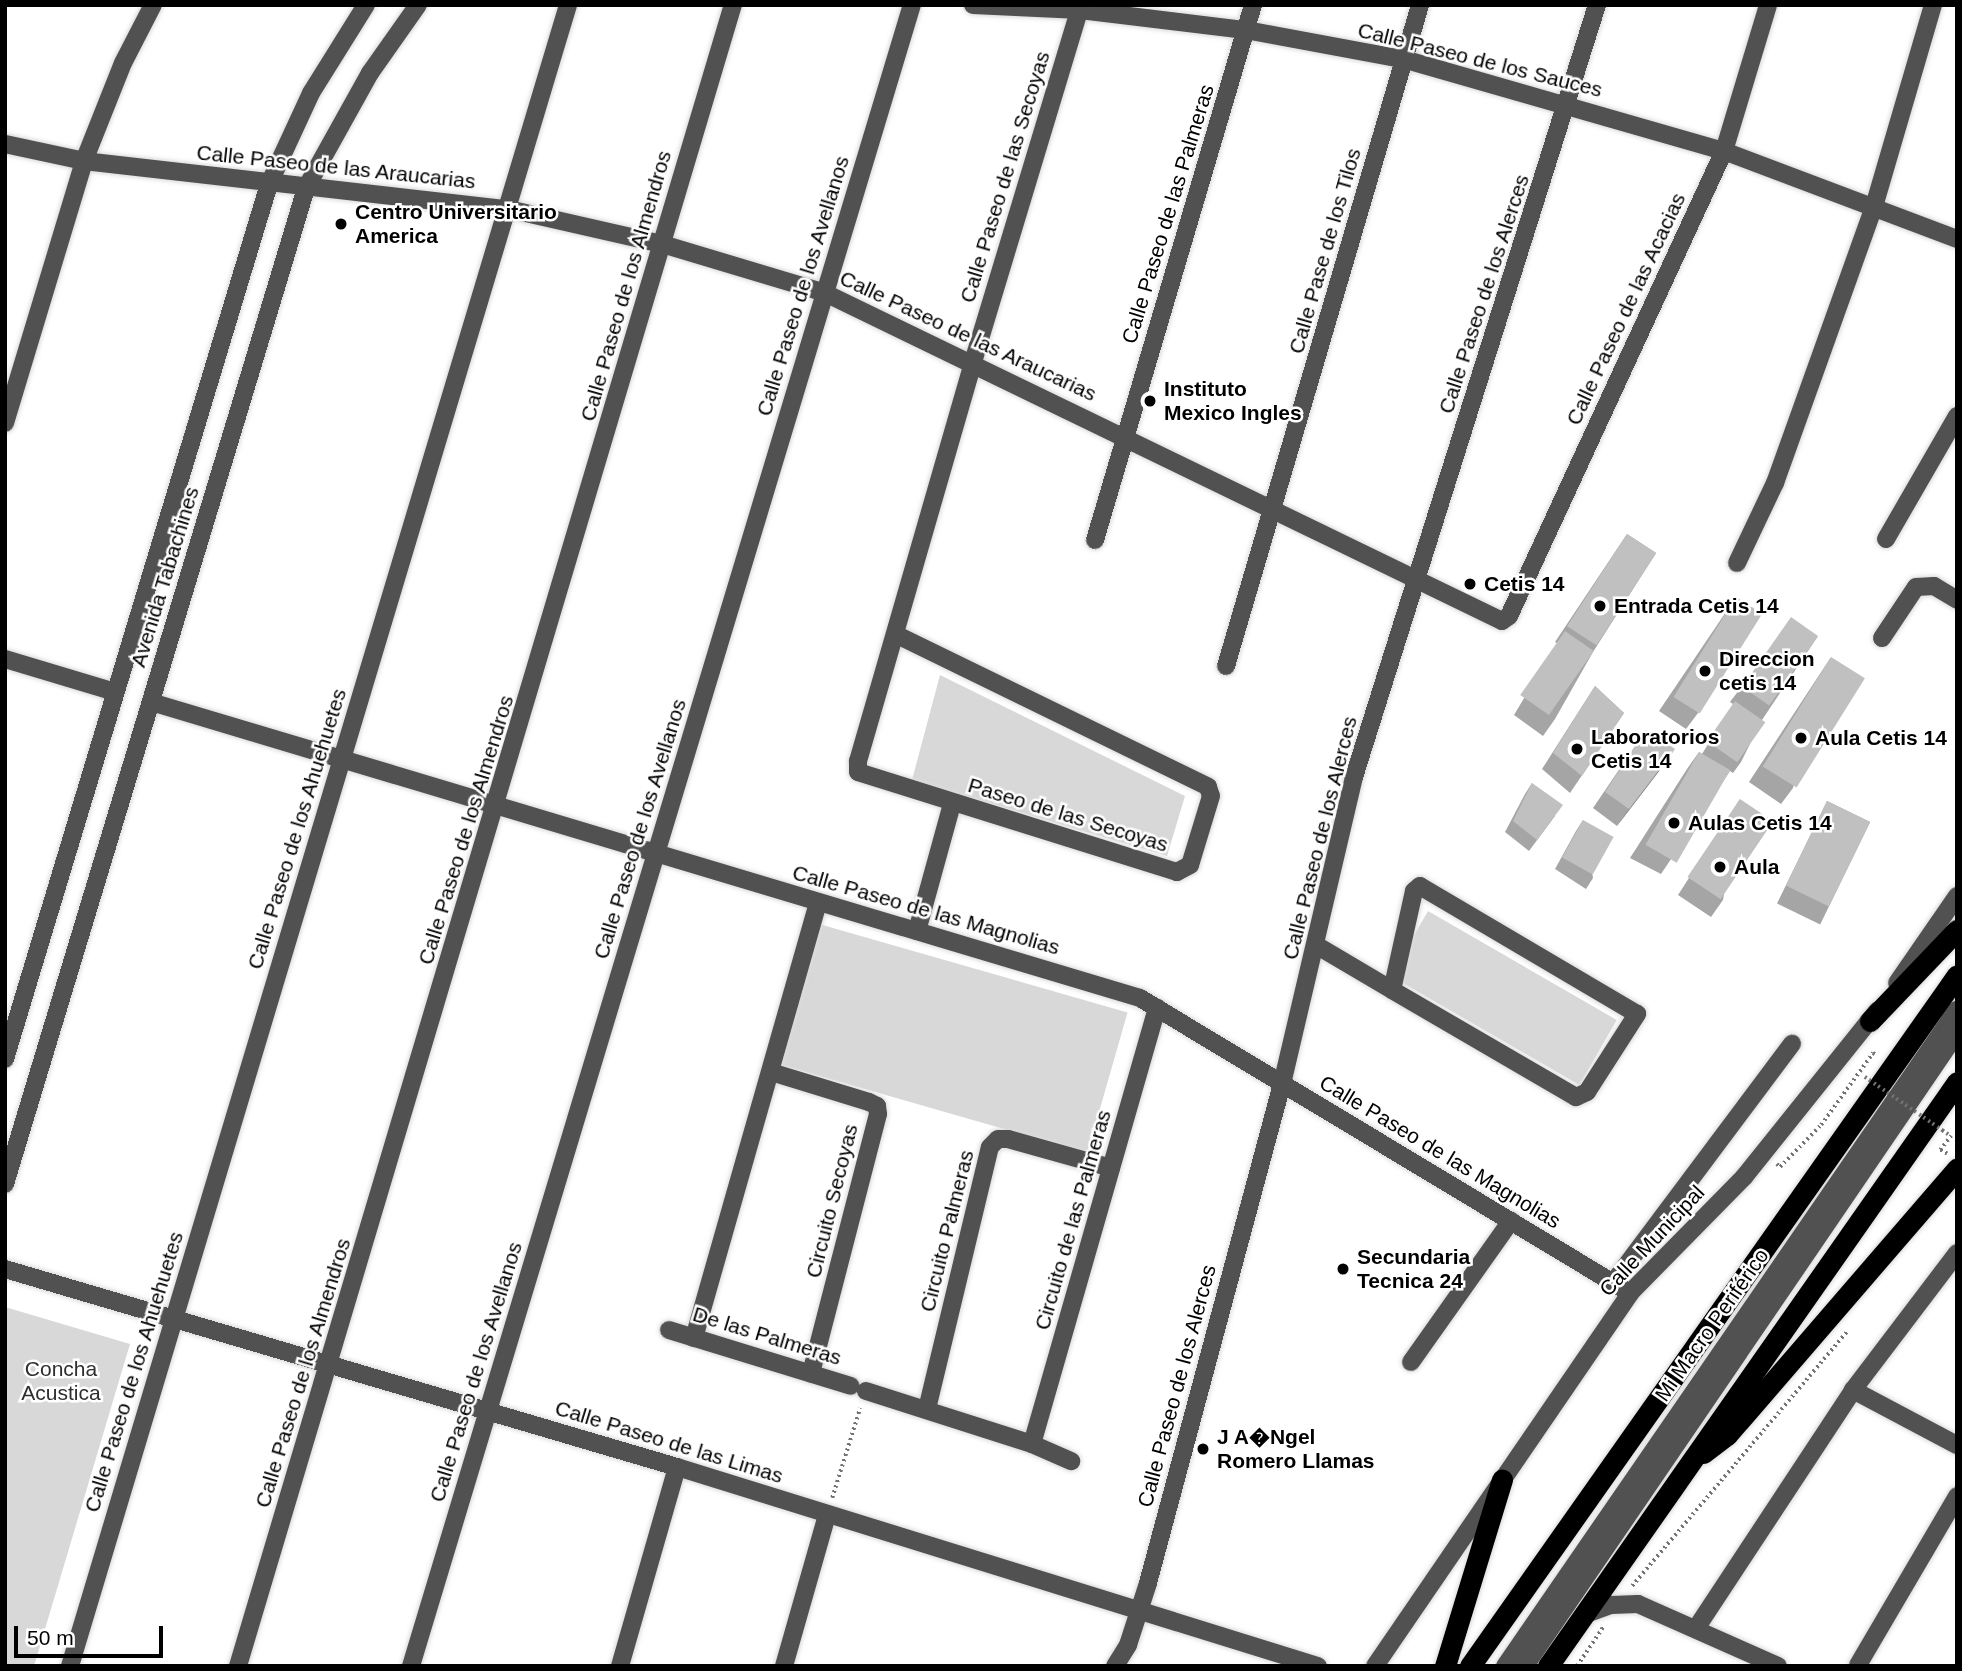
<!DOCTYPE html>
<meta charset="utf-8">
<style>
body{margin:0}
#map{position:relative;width:1962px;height:1671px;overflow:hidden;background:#fff;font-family:Helvetica,sans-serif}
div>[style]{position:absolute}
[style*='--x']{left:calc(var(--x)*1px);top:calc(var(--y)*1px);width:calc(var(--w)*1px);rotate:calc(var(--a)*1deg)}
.green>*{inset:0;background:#d8d8d8;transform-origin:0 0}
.path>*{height:3.5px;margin-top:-1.75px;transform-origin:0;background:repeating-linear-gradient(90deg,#737373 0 2px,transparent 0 5.5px)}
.roads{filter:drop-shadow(0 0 2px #dbdbdb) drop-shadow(0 0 2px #dbdbdb)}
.minor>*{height:18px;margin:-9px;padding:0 9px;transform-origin:9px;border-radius:9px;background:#515151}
.highway>*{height:21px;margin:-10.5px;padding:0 10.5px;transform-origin:10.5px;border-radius:10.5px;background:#000}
.path-bridge>*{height:3.5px;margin-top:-1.75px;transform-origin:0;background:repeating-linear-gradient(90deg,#737373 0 2px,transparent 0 5.5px)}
.wall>*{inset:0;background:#a5a5a5;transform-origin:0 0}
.shaded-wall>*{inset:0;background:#868686}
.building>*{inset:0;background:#c0c0c0;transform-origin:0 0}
.dots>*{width:19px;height:19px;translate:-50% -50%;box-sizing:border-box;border:4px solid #fff;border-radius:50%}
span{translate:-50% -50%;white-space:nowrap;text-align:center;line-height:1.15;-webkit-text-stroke:5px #fff;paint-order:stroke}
.street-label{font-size:21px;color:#000}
.poi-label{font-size:21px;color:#000;font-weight:700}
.left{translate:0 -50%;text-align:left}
.park-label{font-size:21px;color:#2f2f2f}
.frame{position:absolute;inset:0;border:7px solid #000;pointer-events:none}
.scale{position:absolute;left:14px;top:1626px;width:149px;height:32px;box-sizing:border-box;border:4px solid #000;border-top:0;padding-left:9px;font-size:21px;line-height:24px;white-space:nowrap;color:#000;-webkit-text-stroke:5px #fff;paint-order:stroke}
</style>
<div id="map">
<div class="green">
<div style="clip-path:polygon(940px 675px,1185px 796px,1167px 856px,912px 780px)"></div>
<div style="left:1428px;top:911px;width:218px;height:75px;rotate:30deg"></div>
<div style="left:819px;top:924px;width:321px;height:146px;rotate:16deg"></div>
<div style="clip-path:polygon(5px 1307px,130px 1344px,34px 1666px,5px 1666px)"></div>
</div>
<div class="path">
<div style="--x:1947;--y:1154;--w:8;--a:-150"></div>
<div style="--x:1940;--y:1150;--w:18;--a:-52"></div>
<div style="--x:1777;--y:1164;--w:4;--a:45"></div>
<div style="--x:1780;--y:1167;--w:59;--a:-45.7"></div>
<div style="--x:1821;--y:1125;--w:89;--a:-54.2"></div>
<div style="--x:1873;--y:1053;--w:4;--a:34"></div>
<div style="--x:832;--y:1498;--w:94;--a:-72.7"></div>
<div style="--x:1632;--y:1586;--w:335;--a:-49.8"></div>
<div style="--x:1577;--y:1666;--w:47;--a:-56.3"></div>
</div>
<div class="roads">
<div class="minor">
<div style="--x:973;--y:5;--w:107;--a:2.7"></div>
<div style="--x:1080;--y:10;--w:167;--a:6.9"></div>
<div style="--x:1246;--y:30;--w:160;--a:10.5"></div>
<div style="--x:1403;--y:59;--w:334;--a:16"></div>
<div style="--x:1724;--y:151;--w:249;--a:20.7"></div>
<div style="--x:5;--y:144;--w:81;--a:12.1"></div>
<div style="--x:84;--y:161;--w:427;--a:6.5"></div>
<div style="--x:508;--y:209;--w:158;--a:12.8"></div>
<div style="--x:662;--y:244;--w:170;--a:16.7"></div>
<div style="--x:825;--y:293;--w:752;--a:25.85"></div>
<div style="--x:1502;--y:621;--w:9;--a:-36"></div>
<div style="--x:1509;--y:616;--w:512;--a:-65.19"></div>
<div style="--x:1724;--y:151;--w:152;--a:-73.2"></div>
<div style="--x:5;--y:423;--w:274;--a:-73.2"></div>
<div style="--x:84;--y:161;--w:105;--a:-68.3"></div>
<div style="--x:123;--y:63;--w:65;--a:-62.7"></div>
<div style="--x:1886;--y:539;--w:142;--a:-60"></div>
<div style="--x:1095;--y:540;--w:558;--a:-73.55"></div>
<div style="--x:1737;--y:563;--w:89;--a:-64.6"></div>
<div style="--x:1775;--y:483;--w:290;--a:-70.3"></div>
<div style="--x:1873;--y:210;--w:214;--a:-73.7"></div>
<div style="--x:897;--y:635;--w:346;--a:26"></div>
<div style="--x:1208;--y:787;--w:9;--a:72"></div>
<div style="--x:1211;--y:796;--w:72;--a:106.9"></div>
<div style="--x:1190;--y:865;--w:15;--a:152"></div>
<div style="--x:1177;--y:872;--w:334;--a:-162.6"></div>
<div style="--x:858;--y:772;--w:11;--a:-90"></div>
<div style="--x:858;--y:761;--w:415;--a:-73.9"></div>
<div style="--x:973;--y:362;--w:373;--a:-73.2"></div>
<div style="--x:1882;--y:638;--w:61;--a:-56.3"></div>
<div style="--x:1916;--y:587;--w:18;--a:-3"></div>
<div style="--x:1934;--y:586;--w:27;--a:31"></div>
<div style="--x:5;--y:659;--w:115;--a:16.7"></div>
<div style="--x:1226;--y:666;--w:689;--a:-73.64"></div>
<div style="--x:151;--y:702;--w:1032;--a:16.66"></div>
<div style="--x:1140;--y:998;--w:572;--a:31.05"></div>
<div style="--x:917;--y:931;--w:132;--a:-74.6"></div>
<div style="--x:1316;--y:945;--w:88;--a:30.6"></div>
<div style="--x:1392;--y:990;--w:213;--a:30.2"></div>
<div style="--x:1576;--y:1097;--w:12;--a:-24"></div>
<div style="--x:1587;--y:1092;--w:93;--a:-57.3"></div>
<div style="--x:1637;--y:1014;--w:252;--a:-149.5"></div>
<div style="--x:1420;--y:886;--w:8;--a:140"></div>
<div style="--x:1414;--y:891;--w:101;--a:102.5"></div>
<div style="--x:1897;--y:983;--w:106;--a:-55.4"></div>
<div style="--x:5;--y:1059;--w:914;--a:-73.21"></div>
<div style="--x:269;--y:184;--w:100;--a:-65.2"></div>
<div style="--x:311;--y:93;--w:104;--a:-58"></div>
<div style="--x:771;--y:1072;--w:102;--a:17"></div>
<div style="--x:869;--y:1102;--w:9;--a:27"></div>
<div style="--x:877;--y:1106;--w:8;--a:83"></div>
<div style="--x:878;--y:1114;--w:268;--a:104.5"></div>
<div style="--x:5;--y:1184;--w:1040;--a:-73.18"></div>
<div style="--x:306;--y:188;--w:132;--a:-60.9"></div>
<div style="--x:370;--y:73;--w:83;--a:-54.8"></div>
<div style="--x:5;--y:1269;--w:701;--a:16.42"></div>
<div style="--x:677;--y:1467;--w:671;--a:17.25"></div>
<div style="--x:1613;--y:1283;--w:299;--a:-53.2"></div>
<div style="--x:669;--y:1330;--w:190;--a:17.1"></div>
<div style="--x:694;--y:1338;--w:453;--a:-74.1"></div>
<div style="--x:1411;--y:1362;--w:173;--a:-54.7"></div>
<div style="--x:1853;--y:1390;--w:118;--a:27.9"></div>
<div style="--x:866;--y:1391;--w:174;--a:17.7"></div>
<div style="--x:1032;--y:1444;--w:43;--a:23.6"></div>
<div style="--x:927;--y:1409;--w:269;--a:-76.5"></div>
<div style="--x:990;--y:1147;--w:11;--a:-45"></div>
<div style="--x:998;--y:1139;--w:10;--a:0"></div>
<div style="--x:1008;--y:1139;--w:107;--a:15.7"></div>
<div style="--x:1032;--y:1444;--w:454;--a:-74"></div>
<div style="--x:1583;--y:1615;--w:30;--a:-20"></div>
<div style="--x:1611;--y:1605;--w:27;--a:-2"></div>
<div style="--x:1638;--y:1604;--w:153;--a:23.9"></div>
<div style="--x:1697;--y:1627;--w:284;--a:-56.6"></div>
<div style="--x:1853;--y:1390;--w:172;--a:-52.8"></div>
<div style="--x:1858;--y:1665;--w:196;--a:-59.6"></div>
<div style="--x:70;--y:1666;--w:1734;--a:-73.31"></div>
<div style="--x:238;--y:1666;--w:1733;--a:-73.41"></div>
<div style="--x:411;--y:1666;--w:1735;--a:-73.22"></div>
<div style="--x:620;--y:1666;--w:207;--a:-74"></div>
<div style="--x:784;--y:1666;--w:157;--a:-74.1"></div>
<div style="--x:1115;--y:1666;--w:25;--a:-58"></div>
<div style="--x:1128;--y:1645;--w:65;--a:-72.1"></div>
<div style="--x:1148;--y:1583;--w:517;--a:-74.97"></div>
<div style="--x:1282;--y:1084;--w:315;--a:-76.8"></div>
<div style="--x:1354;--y:777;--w:809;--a:-72.53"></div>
<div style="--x:1375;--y:1666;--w:452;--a:-55.6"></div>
<div style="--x:1630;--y:1293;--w:163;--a:-45.5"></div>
<div style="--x:1744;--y:1177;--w:213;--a:-51.3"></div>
<div style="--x:1505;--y:1666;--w:797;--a:-55.43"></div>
<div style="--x:1525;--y:1666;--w:766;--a:-55.69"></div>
</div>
<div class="highway">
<div style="--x:1870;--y:1021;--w:126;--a:-46.3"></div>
<div style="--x:1703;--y:1453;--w:30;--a:-37"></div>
<div style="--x:1727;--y:1435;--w:352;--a:-49.2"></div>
<div style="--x:1445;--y:1666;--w:195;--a:-73"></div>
<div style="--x:1470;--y:1666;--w:845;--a:-54.82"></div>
<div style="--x:1548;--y:1666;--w:713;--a:-54.99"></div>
</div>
</div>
<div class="path-bridge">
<div style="--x:1865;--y:1077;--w:104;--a:34.5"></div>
</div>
<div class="wall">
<div style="clip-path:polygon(1627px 534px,1656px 553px,1593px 652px,1555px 719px,1543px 736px,1514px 715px,1557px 643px,1555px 642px)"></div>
<div style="clip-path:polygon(1736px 597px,1698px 713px,1686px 729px,1659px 711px)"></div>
<div style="clip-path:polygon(1818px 636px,1762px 720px,1741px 762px,1733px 773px,1730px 771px,1661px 874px,1630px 858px,1687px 769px,1699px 752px,1702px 754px,1733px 704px,1730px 702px,1742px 686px)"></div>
<div style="clip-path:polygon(1831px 657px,1793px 788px,1781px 804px,1749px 782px)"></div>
<div style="clip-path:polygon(1595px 686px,1624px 713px,1570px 793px,1542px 769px)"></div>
<div style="clip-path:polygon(1646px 730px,1663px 766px,1617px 826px,1593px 808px)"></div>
<div style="clip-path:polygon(1532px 783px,1555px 816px,1529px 851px,1505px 832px,1525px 794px)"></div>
<div style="clip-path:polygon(1740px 799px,1723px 900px,1711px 917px,1678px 895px)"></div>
<div style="left:1827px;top:801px;width:48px;height:114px;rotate:26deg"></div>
<div style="clip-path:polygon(1583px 820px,1593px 878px,1586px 889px,1555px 869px,1576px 831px)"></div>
</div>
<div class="shaded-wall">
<div style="clip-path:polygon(1675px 749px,1663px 766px,1617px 826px,1629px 809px)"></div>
</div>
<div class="building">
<div style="left:1627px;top:534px;width:35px;height:110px;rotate:33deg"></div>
<div style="left:1736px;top:597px;width:31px;height:118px;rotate:32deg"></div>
<div style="left:1791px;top:617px;width:33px;height:85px;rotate:35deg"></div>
<div style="left:1565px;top:631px;width:35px;height:78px;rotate:35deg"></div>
<div style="left:1831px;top:657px;width:40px;height:129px;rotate:32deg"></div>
<div style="clip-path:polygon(1595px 686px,1624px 713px,1582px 776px,1553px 753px)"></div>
<div style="left:1735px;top:701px;width:37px;height:49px;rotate:35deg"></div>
<div style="clip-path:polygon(1646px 730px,1675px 749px,1629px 809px,1605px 792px)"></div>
<div style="left:1699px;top:752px;width:36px;height:107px;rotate:30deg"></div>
<div style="clip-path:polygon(1532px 783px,1563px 805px,1537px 840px,1513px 821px)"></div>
<div style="left:1740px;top:799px;width:40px;height:94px;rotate:34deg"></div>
<div style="left:1827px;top:801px;width:48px;height:94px;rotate:26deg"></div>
<div style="left:1583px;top:820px;width:35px;height:43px;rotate:29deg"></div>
</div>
<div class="dots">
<div style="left:341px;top:224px;background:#000"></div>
<div style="left:1150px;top:401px;background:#000"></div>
<div style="left:1470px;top:584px;background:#000"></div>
<div style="left:1600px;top:606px;background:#000"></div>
<div style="left:1705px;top:671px;background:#000"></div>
<div style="left:1801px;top:738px;background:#000"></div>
<div style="left:1577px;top:749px;background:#000"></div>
<div style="left:1674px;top:823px;background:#000"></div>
<div style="left:1720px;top:867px;background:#000"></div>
<div style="left:1343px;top:1269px;background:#000"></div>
<div style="left:1203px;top:1449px;background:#000"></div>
</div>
<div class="street-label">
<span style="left:1480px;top:60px;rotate:14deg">Calle Paseo de los Sauces</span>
<span style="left:336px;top:167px;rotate:6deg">Calle Paseo de las Araucarias</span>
<span style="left:1005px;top:177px;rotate:-73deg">Calle Paseo de las Secoyas</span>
<span style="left:1168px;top:214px;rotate:-73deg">Calle Paseo de las Palmeras</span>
<span style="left:1325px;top:251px;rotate:-74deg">Calle Pase de los Tilos</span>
<span style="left:626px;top:286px;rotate:-74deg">Calle Paseo de los Almendros</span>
<span style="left:803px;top:286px;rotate:-73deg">Calle Paseo de los Avellanos</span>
<span style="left:1484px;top:294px;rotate:-72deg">Calle Paseo de los Alerces</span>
<span style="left:1626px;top:309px;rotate:-65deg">Calle Paseo de las Acacias</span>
<span style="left:968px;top:336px;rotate:25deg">Calle Paseo de las Araucarias</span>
<span style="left:165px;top:577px;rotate:-73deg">Avenida Tabachines</span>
<span style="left:1068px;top:815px;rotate:17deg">Paseo de las Secoyas</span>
<span style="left:297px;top:829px;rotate:-73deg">Calle Paseo de los Ahuehuetes</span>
<span style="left:640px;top:829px;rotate:-73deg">Calle Paseo de los Avellanos</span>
<span style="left:466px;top:830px;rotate:-73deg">Calle Paseo de los Almendros</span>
<span style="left:1320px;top:838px;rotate:-76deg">Calle Paseo de los Alerces</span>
<span style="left:926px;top:910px;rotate:16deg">Calle Paseo de las Magnolias</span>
<span style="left:1440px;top:1152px;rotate:31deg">Calle Paseo de las Magnolias</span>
<span style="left:832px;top:1201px;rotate:-76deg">Circuito Secoyas</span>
<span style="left:1073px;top:1220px;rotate:-74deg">Circuito de las Palmeras</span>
<span style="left:947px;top:1231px;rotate:-76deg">Circuito Palmeras</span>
<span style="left:1652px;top:1241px;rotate:-47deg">Calle Municipal</span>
<span style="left:1712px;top:1325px;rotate:-55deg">Mi Macro Periférico</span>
<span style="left:767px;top:1336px;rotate:17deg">De las Palmeras</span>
<span style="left:134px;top:1372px;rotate:-73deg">Calle Paseo de los Ahuehuetes</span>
<span style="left:476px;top:1372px;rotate:-73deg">Calle Paseo de los Avellanos</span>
<span style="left:303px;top:1373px;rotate:-73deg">Calle Paseo de los Almendros</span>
<span style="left:1177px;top:1386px;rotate:-75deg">Calle Paseo de los Alerces</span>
<span style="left:669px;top:1442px;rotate:17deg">Calle Paseo de las Limas</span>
</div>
<div class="poi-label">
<span class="left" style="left:355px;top:224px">Centro Universitario<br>America</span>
<span class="left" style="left:1164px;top:401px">Instituto<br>Mexico Ingles</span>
<span class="left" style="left:1484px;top:584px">Cetis 14</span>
<span class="left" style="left:1614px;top:606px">Entrada Cetis 14</span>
<span class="left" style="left:1719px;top:671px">Direccion<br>cetis 14</span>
<span class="left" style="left:1591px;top:749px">Laboratorios<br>Cetis 14</span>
<span class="left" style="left:1815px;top:738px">Aula Cetis 14</span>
<span class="left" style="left:1688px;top:823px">Aulas Cetis 14</span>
<span class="left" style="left:1734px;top:867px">Aula</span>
<span class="left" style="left:1357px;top:1269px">Secundaria<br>Tecnica 24</span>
<span class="left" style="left:1217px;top:1449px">J A�Ngel<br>Romero Llamas</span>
</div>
<div class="park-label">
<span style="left:61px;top:1381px">Concha<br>Acustica</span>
</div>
<div class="frame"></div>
<div class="scale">50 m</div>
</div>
